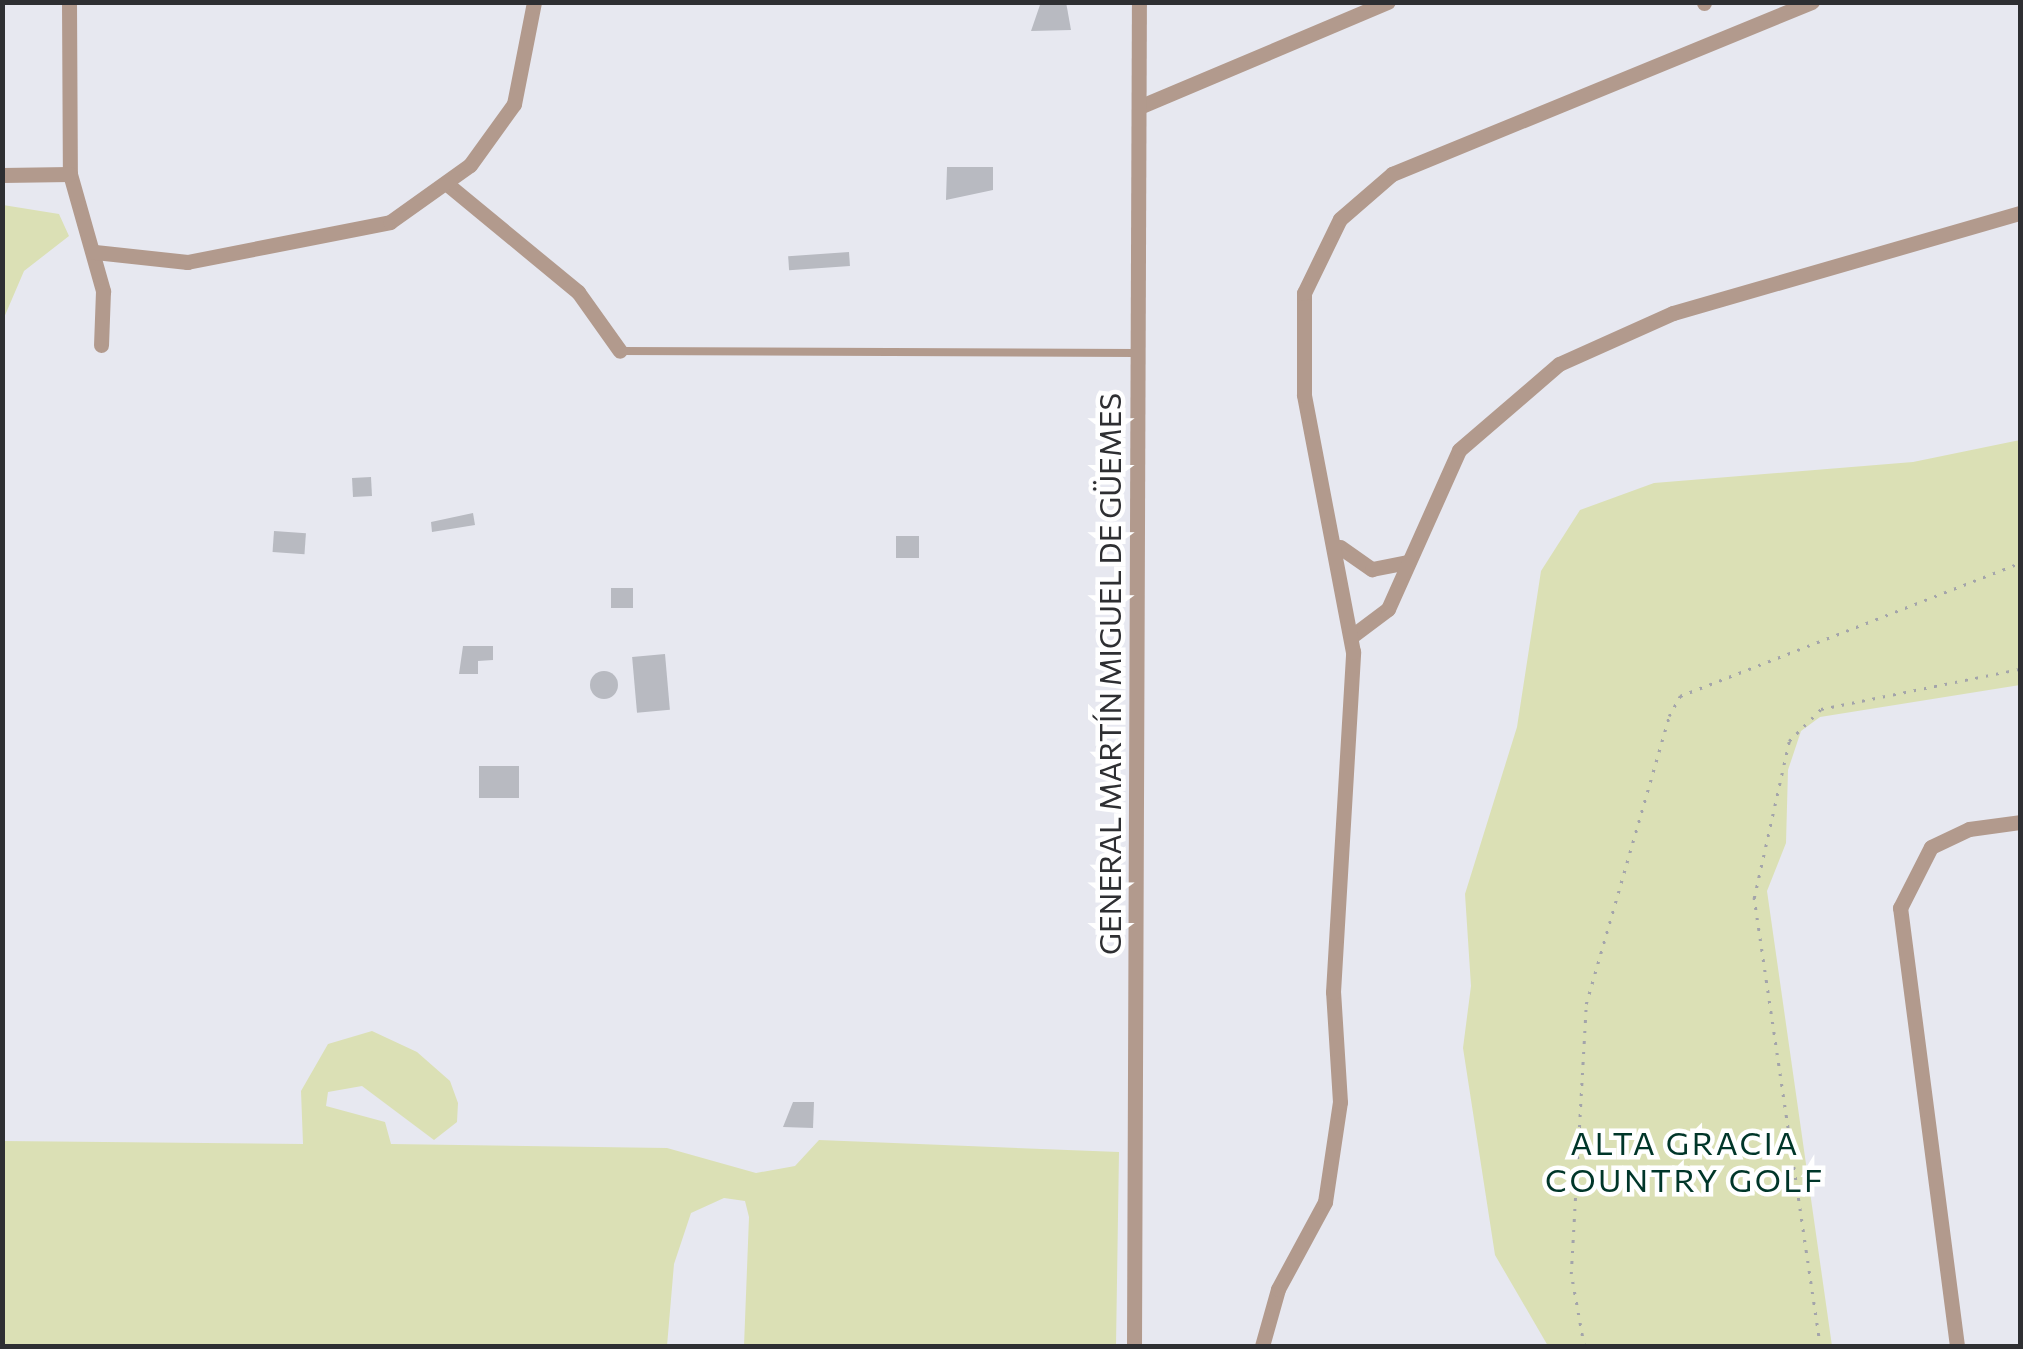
<!DOCTYPE html>
<meta charset="utf-8">
<style>
body{margin:0}
#map{position:relative;width:2023px;height:1349px;overflow:hidden;background:#e7e8f0;font-family:Commissioner,sans-serif}
div>[style]{position:absolute}
[style*='--x']{left:calc(var(--x)*1px);top:calc(var(--y)*1px);width:calc(var(--w)*1px);rotate:calc(var(--a)*1deg)}
.green>*{inset:0;background:#dbe0b5}
.building>*{inset:0;background:#b8bac1;transform-origin:0 0}
.round{border-radius:50%}
.path>*{height:2.5px;margin-top:-1.25px;transform-origin:0;background:repeating-linear-gradient(90deg,#a3a4aa 0 2.5px,transparent 0 10.5px)}
.service>*{height:8px;margin:-4px;padding:0 4px;transform-origin:4px;border-radius:4px;background:#b29a8d}
.minor>*{height:15px;margin:-7.5px;padding:0 7.5px;transform-origin:7.5px;border-radius:7.5px;background:#b29a8d}
span{translate:-50% -50%;white-space:nowrap;text-align:center;line-height:1.15;-webkit-text-stroke:9px #fff;paint-order:stroke}
.street-label{font-size:30px;color:#2e2f32}
.neighbourhood-label{font-size:32px;color:#003629;letter-spacing:2.5px}
.frame{position:absolute;inset:0;border:5px solid #2e2f32;pointer-events:none}
</style>
<div id="map">
<div class="green">
<div style="clip-path:polygon(3px 205px,59px 214px,69px 236px,24px 271px,3px 320px)"></div>
<div style="clip-path:polygon(2020px 440px,2020px 685px,1820px 717px,1801px 731px,1788px 770px,1786px 843px,1767px 891px,1832px 1346px,1548px 1346px,1495px 1255px,1463px 1048px,1471px 986px,1465px 894px,1517px 727px,1541px 571px,1580px 510px,1654px 483px,1913px 462px)"></div>
<div style="clip-path:polygon(372px 1031px,417px 1052px,450px 1081px,458px 1103px,457px 1122px,434px 1140px,362px 1086px,328px 1092px,326px 1106px,385px 1122px,391px 1144px,667px 1148px,756px 1173px,795px 1166px,819px 1140px,1119px 1152px,1116px 1346px,744px 1346px,749px 1217px,745px 1201px,724px 1198px,691px 1213px,674px 1264px,667px 1346px,3px 1346px,3px 1141px,303px 1144px,301px 1091px,328px 1044px)"></div>
</div>
<div class="building">
<div style="clip-path:polygon(1041px 2px,1066px 2px,1071px 30px,1031px 31px)"></div>
<div style="clip-path:polygon(947px 167px,993px 167px,993px 190px,946px 200px)"></div>
<div style="left:849px;top:252px;width:14px;height:61px;rotate:86deg"></div>
<div style="left:371px;top:477px;width:19px;height:19px;rotate:87deg"></div>
<div style="clip-path:polygon(473px 513px,475px 525px,432px 532px,431px 522px)"></div>
<div style="left:274px;top:531px;width:32px;height:21px;rotate:4deg"></div>
<div style="left:896px;top:536px;width:23px;height:22px"></div>
<div style="left:611px;top:588px;width:22px;height:20px"></div>
<div style="clip-path:polygon(463px 646px,493px 646px,493px 660px,478px 661px,478px 674px,459px 674px)"></div>
<div style="left:665px;top:654px;width:56px;height:33px;rotate:85deg"></div>
<div class="round" style="left:590px;top:671px;width:28px;height:28px"></div>
<div style="left:479px;top:766px;width:40px;height:32px"></div>
<div style="clip-path:polygon(793px 1102px,814px 1102px,813px 1128px,783px 1127px)"></div>
</div>
<div class="path">
<div style="--x:1584;--y:1346;--w:73;--a:-100.2"></div>
<div style="--x:1571;--y:1274;--w:270;--a:-86.8"></div>
<div style="--x:1586;--y:1004;--w:300;--a:-73.9"></div>
<div style="--x:1669;--y:716;--w:23;--a:-61"></div>
<div style="--x:1680;--y:696;--w:365;--a:-21.4"></div>
<div style="--x:1820;--y:1346;--w:453;--a:-98.4"></div>
<div style="--x:1754;--y:898;--w:161;--a:-77.4"></div>
<div style="--x:1789;--y:741;--w:45;--a:-45"></div>
<div style="--x:1821;--y:709;--w:203;--a:-11.4"></div>
</div>
<div class="service">
<div style="--x:620;--y:351;--w:516;--a:0.22"></div>
</div>
<div class="minor">
<div style="--x:69;--y:2;--w:172;--a:89.7"></div>
<div style="--x:70;--y:174;--w:122;--a:74.2"></div>
<div style="--x:103;--y:291;--w:54;--a:92.1"></div>
<div style="--x:1704;--y:2;--w:1;--a:90"></div>
<div style="--x:1139;--y:107;--w:270;--a:-22.9"></div>
<div style="--x:2;--y:175;--w:68;--a:-0.8"></div>
<div style="--x:447;--y:184;--w:170;--a:39.5"></div>
<div style="--x:578;--y:292;--w:72;--a:54.6"></div>
<div style="--x:95;--y:252;--w:93;--a:6.2"></div>
<div style="--x:187;--y:262;--w:207;--a:-11.1"></div>
<div style="--x:390;--y:222;--w:98;--a:-35.5"></div>
<div style="--x:470;--y:165;--w:75;--a:-54.2"></div>
<div style="--x:514;--y:104;--w:104;--a:-78.9"></div>
<div style="--x:1340;--y:547;--w:39;--a:35"></div>
<div style="--x:1372;--y:569;--w:37;--a:-11"></div>
<div style="--x:1352;--y:636;--w:45;--a:-36.9"></div>
<div style="--x:1388;--y:609;--w:174;--a:-65.9"></div>
<div style="--x:1459;--y:450;--w:132;--a:-40.7"></div>
<div style="--x:1559;--y:364;--w:125;--a:-24.1"></div>
<div style="--x:1673;--y:313;--w:361;--a:-16.1"></div>
<div style="--x:1134;--y:1346;--w:1344;--a:-89.79"></div>
<div style="--x:1262;--y:1346;--w:59;--a:-74.3"></div>
<div style="--x:1278;--y:1289;--w:99;--a:-61.6"></div>
<div style="--x:1325;--y:1202;--w:101;--a:-81.5"></div>
<div style="--x:1340;--y:1102;--w:110;--a:-93.6"></div>
<div style="--x:1333;--y:992;--w:341;--a:-86.6"></div>
<div style="--x:1353;--y:652;--w:262;--a:-100.8"></div>
<div style="--x:1304;--y:395;--w:102;--a:-90"></div>
<div style="--x:1304;--y:293;--w:82;--a:-64.1"></div>
<div style="--x:1340;--y:219;--w:69;--a:-40.9"></div>
<div style="--x:1392;--y:174;--w:454;--a:-22.3"></div>
<div style="--x:1957;--y:1346;--w:442;--a:-97.4"></div>
<div style="--x:1900;--y:908;--w:68;--a:-63.1"></div>
<div style="--x:1931;--y:847;--w:42;--a:-25.3"></div>
<div style="--x:1969;--y:829;--w:51;--a:-7.8"></div>
</div>
<div class="street-label">
<span style="left:1109px;top:674px;rotate:-90deg">GENERAL MARTÍN MIGUEL DE GÜEMES</span>
</div>
<div class="neighbourhood-label">
<span style="left:1685px;top:1161px">ALTA GRACIA<br>COUNTRY GOLF</span>
</div>
<div class="frame"></div>
</div>
